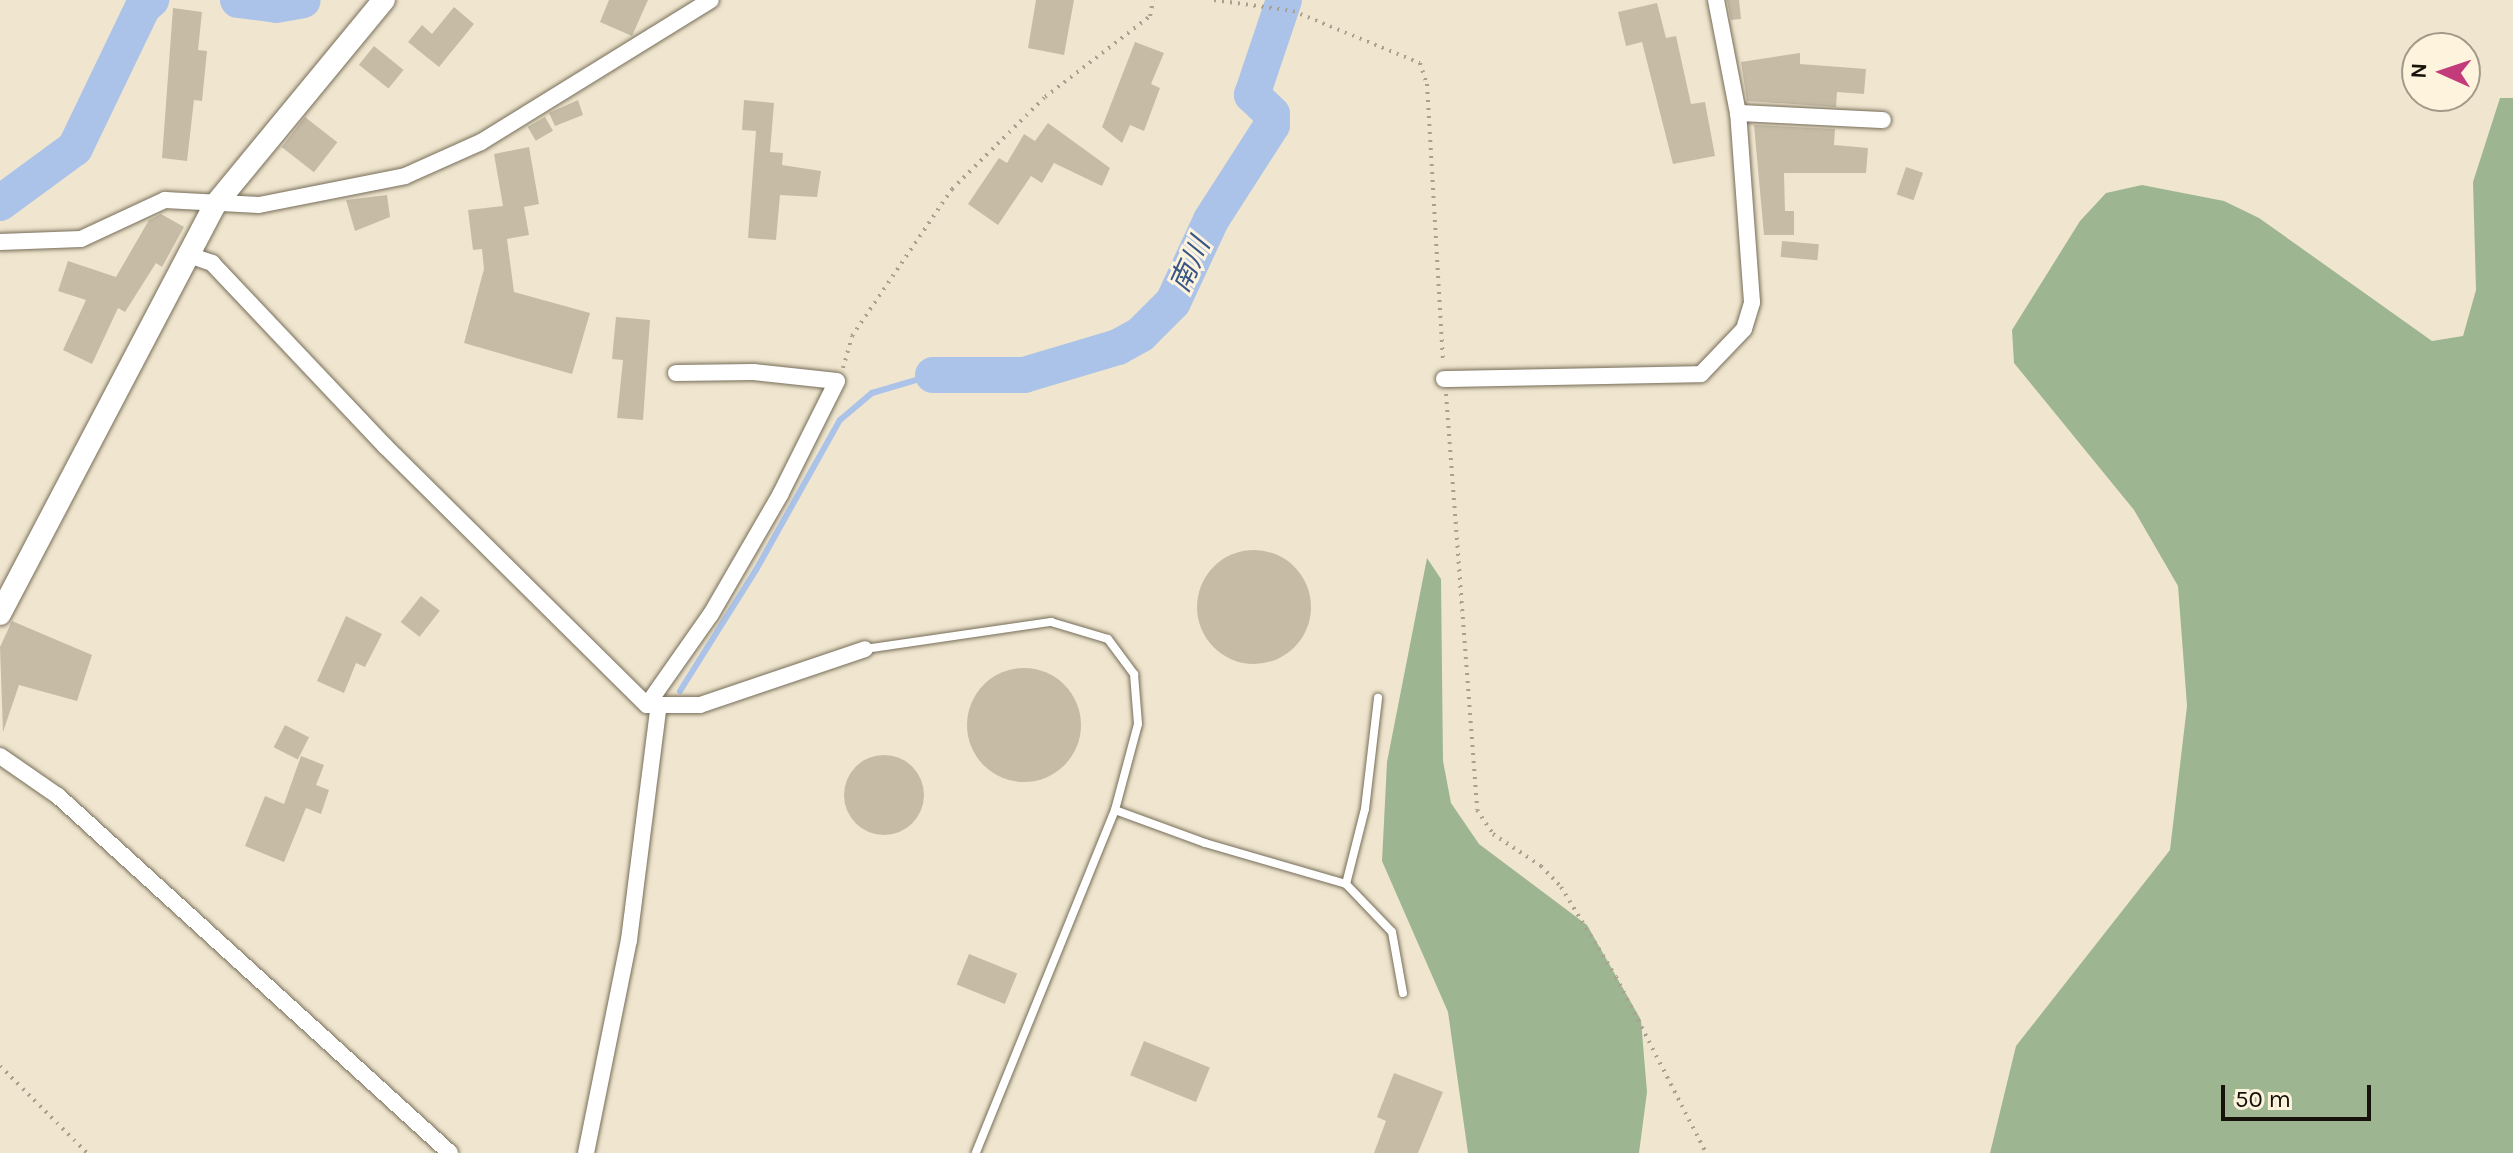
<!DOCTYPE html>
<meta charset="utf-8">
<style>
body{margin:0}
#map{position:relative;width:2513px;height:1153px;overflow:hidden;background:#f0e6cf;font-family:Karla,"Noto Sans JP",sans-serif}
div>[style]{position:absolute}
[style*='--x']{left:calc(var(--x)*1px);top:calc(var(--y)*1px);width:calc(var(--w)*1px);rotate:calc(var(--a)*1deg)}
.forest>*{inset:0;background:#9db691}
.stream>*{height:6px;margin:-3px;padding:0 3px;transform-origin:3px;border-radius:3px;background:#acc3e9}
.river>*{height:36px;margin:-18px;padding:0 18px;transform-origin:18px;border-radius:18px;background:#acc3e9}
.building>*{inset:0;background:#c6bca6;transform-origin:0 0}
.round{border-radius:50%}
.path>*{height:4px;margin-top:-2px;transform-origin:0;background:repeating-linear-gradient(90deg,#a9a18f 0 2px,transparent 0 8px)}
.roads{filter:drop-shadow(0 0 2px #766d59) drop-shadow(0 0 2px #766d59)}
.lane>*{height:8px;margin:-4px;padding:0 4px;transform-origin:4px;border-radius:4px;background:#fff}
.street>*{height:16px;margin:-8px;padding:0 8px;transform-origin:8px;border-radius:8px;background:#fff}
.secondary>*{height:22px;margin:-11px;padding:0 11px;transform-origin:11px;border-radius:11px;background:#fff}
span{translate:-50% -50%;white-space:nowrap;text-align:center;line-height:1.15;-webkit-text-stroke:6px #fef3dc;paint-order:stroke}
.water-label{font-size:28px;color:#385687;font-style:italic}
.north{position:absolute;left:2401px;top:32px;width:80px;height:80px;box-sizing:border-box;background:#fef3dc;border:2px solid #a29988;border-radius:50%;rotate:273deg;font-size:22px;font-weight:700;line-height:32px;text-align:center;color:#17130b}
.north::after{content:'';display:block;margin:auto;width:28px;height:36px;background:#c23b7a;clip-path:polygon(50% 0,100% 100%,50% 72%,0 100%)}
.scale{position:absolute;left:2221px;top:1085px;width:150px;height:36px;box-sizing:border-box;border:4px solid #17130b;border-top:0;padding-left:10px;font-size:24px;line-height:28px;white-space:nowrap;color:#17130b;-webkit-text-stroke:6px #fef3dc;paint-order:stroke}
</style>
<div id="map">
<div class="forest">
<div style="clip-path:polygon(2500px 98px,2513px 98px,2513px 1153px,1990px 1153px,2016px 1046px,2170px 850px,2187px 706px,2178px 586px,2134px 510px,2014px 363px,2012px 330px,2080px 221px,2106px 193px,2142px 185px,2224px 201px,2259px 218px,2432px 341px,2463px 336px,2476px 290px,2473px 182px)"></div>
<div style="clip-path:polygon(1427px 558px,1441px 579px,1443px 761px,1451px 803px,1479px 844px,1587px 925px,1641px 1020px,1647px 1092px,1639px 1153px,1468px 1153px,1448px 1012px,1382px 861px,1387px 762px)"></div>
</div>
<div class="stream">
<div style="--x:680;--y:691;--w:143;--a:-57.9"></div>
<div style="--x:756;--y:570;--w:172;--a:-60.8"></div>
<div style="--x:840;--y:420;--w:42;--a:-40.2"></div>
<div style="--x:872;--y:393;--w:64;--a:-16.4"></div>
</div>
<div class="river">
<div style="--x:238;--y:0;--w:38;--a:7"></div>
<div style="--x:276;--y:5;--w:27;--a:-10"></div>
<div style="--x:0;--y:203;--w:93;--a:-36.3"></div>
<div style="--x:75;--y:148;--w:157;--a:-64.3"></div>
<div style="--x:143;--y:7;--w:11;--a:-41"></div>
<div style="--x:933;--y:375;--w:91;--a:0"></div>
<div style="--x:1024;--y:375;--w:98;--a:-16.6"></div>
<div style="--x:1118;--y:347;--w:26;--a:-29"></div>
<div style="--x:1141;--y:334;--w:45;--a:-45"></div>
<div style="--x:1173;--y:302;--w:90;--a:-65.1"></div>
<div style="--x:1211;--y:220;--w:113;--a:-57.3"></div>
<div style="--x:1272;--y:125;--w:11;--a:-90"></div>
<div style="--x:1272;--y:114;--w:28;--a:-136"></div>
<div style="--x:1252;--y:95;--w:100;--a:-71.4"></div>
</div>
<div class="building">
<div style="clip-path:polygon(609px 0,648px 0,632px 36px,600px 22px)"></div>
<div style="clip-path:polygon(1036px 0,1074px 0,1064px 55px,1028px 48px)"></div>
<div style="clip-path:polygon(1727px 0,1739px 0,1741px 19px,1731px 20px)"></div>
<div style="clip-path:polygon(1657px 3px,1666px 38px,1676px 36px,1691px 104px,1705px 102px,1715px 156px,1673px 164px,1642px 42px,1626px 46px,1618px 12px)"></div>
<div style="clip-path:polygon(454px 7px,474px 24px,439px 67px,408px 42px,422px 25px,432px 34px)"></div>
<div style="clip-path:polygon(173px 8px,202px 12px,198px 50px,207px 51px,202px 101px,194px 100px,187px 161px,162px 158px)"></div>
<div style="clip-path:polygon(1135px 42px,1164px 53px,1151px 84px,1160px 88px,1144px 131px,1130px 125px,1122px 143px,1102px 127px)"></div>
<div style="left:374px;top:46px;width:38px;height:24px;rotate:39deg"></div>
<div style="clip-path:polygon(1800px 53px,1800px 64px,1866px 69px,1864px 94px,1837px 92px,1836px 107px,1747px 101px,1741px 62px)"></div>
<div style="clip-path:polygon(578px 100px,583px 115px,555px 126px,549px 113px)"></div>
<div style="clip-path:polygon(744px 100px,774px 103px,770px 152px,783px 153px,782px 165px,821px 171px,817px 197px,780px 195px,776px 240px,748px 238px,756px 131px,742px 130px)"></div>
<div style="left:305px;top:117px;width:41px;height:38px;rotate:38deg"></div>
<div style="left:545px;top:117px;width:16px;height:20px;rotate:60deg"></div>
<div style="clip-path:polygon(1048px 123px,1110px 168px,1102px 186px,1054px 163px,1042px 183px,1031px 176px,998px 225px,968px 204px,999px 158px,1007px 163px,1024px 134px,1035px 141px)"></div>
<div style="clip-path:polygon(1754px 125px,1835px 129px,1834px 145px,1868px 148px,1866px 173px,1784px 173px,1785px 211px,1794px 211px,1794px 235px,1764px 235px)"></div>
<div style="clip-path:polygon(529px 147px,539px 204px,524px 207px,529px 235px,507px 239px,514px 292px,590px 313px,572px 374px,464px 343px,484px 269px,482px 249px,473px 250px,468px 210px,503px 206px,494px 154px)"></div>
<div style="left:1906px;top:167px;width:18px;height:29px;rotate:19deg"></div>
<div style="clip-path:polygon(387px 195px,390px 217px,355px 231px,346px 200px)"></div>
<div style="clip-path:polygon(161px 214px,184px 227px,162px 267px,156px 263px,125px 312px,118px 308px,92px 364px,63px 350px,86px 300px,58px 291px,68px 261px,116px 277px,149px 220px)"></div>
<div style="left:1782px;top:241px;width:37px;height:16px;rotate:5deg"></div>
<div style="clip-path:polygon(616px 317px,650px 320px,643px 420px,617px 418px,623px 360px,612px 359px)"></div>
<div class="round" style="left:1197px;top:550px;width:114px;height:114px"></div>
<div style="left:421px;top:596px;width:24px;height:33px;rotate:38deg"></div>
<div style="clip-path:polygon(346px 616px,382px 634px,365px 667px,356px 663px,344px 693px,317px 681px)"></div>
<div style="clip-path:polygon(12px 621px,92px 655px,77px 701px,19px 685px,3px 732px,0 647px)"></div>
<div class="round" style="left:967px;top:668px;width:114px;height:114px"></div>
<div style="left:285px;top:725px;width:27px;height:25px;rotate:27deg"></div>
<div class="round" style="left:844px;top:755px;width:80px;height:80px"></div>
<div style="clip-path:polygon(301px 756px,324px 765px,316px 785px,329px 790px,321px 814px,306px 808px,284px 862px,245px 846px,265px 796px,284px 804px)"></div>
<div style="left:969px;top:954px;width:52px;height:33px;rotate:22deg"></div>
<div style="left:1144px;top:1041px;width:71px;height:37px;rotate:22deg"></div>
<div style="clip-path:polygon(1394px 1073px,1443px 1092px,1418px 1153px,1374px 1153px,1386px 1121px,1377px 1117px)"></div>
</div>
<div class="path">
<div style="--x:1214;--y:0;--w:80;--a:7.9"></div>
<div style="--x:1293;--y:11;--w:137;--a:22.3"></div>
<div style="--x:1420;--y:63;--w:22;--a:72"></div>
<div style="--x:1427;--y:84;--w:277;--a:86.7"></div>
<div style="--x:843;--y:368;--w:33;--a:-74"></div>
<div style="--x:852;--y:336;--w:178;--a:-55.8"></div>
<div style="--x:952;--y:189;--w:131;--a:-44.7"></div>
<div style="--x:1045;--y:97;--w:133;--a:-37.6"></div>
<div style="--x:1150;--y:16;--w:16;--a:-79"></div>
<div style="--x:1446;--y:394;--w:417;--a:85.7"></div>
<div style="--x:1477;--y:810;--w:29;--a:56"></div>
<div style="--x:1493;--y:834;--w:58;--a:33.7"></div>
<div style="--x:1541;--y:866;--w:29;--a:46"></div>
<div style="--x:1561;--y:887;--w:105;--a:58.6"></div>
<div style="--x:1616;--y:977;--w:198;--a:62.9"></div>
<div style="--x:0;--y:1066;--w:123;--a:45"></div>
</div>
<div class="roads">
<div class="lane">
<div style="--x:865;--y:649;--w:188;--a:-8.3"></div>
<div style="--x:1051;--y:622;--w:59;--a:16.6"></div>
<div style="--x:1108;--y:639;--w:44;--a:53.4"></div>
<div style="--x:1134;--y:674;--w:50;--a:85.4"></div>
<div style="--x:1138;--y:724;--w:89;--a:105"></div>
<div style="--x:1115;--y:810;--w:370;--a:112.1"></div>
<div style="--x:1115;--y:810;--w:96;--a:20.1"></div>
<div style="--x:1205;--y:843;--w:147;--a:16.2"></div>
<div style="--x:1346;--y:884;--w:66;--a:46.2"></div>
<div style="--x:1392;--y:932;--w:62;--a:79.8"></div>
<div style="--x:1346;--y:884;--w:77;--a:-75.8"></div>
<div style="--x:1365;--y:809;--w:112;--a:-83.3"></div>
</div>
<div class="street">
<div style="--x:1716;--y:0;--w:115;--a:79"></div>
<div style="--x:0;--y:242;--w:81;--a:-2.1"></div>
<div style="--x:81;--y:239;--w:93;--a:-24.9"></div>
<div style="--x:165;--y:200;--w:94;--a:3"></div>
<div style="--x:259;--y:205;--w:149;--a:-11.2"></div>
<div style="--x:405;--y:176;--w:83;--a:-24.1"></div>
<div style="--x:481;--y:142;--w:270;--a:-31.7"></div>
<div style="--x:186;--y:254;--w:28;--a:19"></div>
<div style="--x:212;--y:263;--w:252;--a:46.6"></div>
<div style="--x:385;--y:446;--w:368;--a:44.7"></div>
<div style="--x:647;--y:705;--w:53;--a:0"></div>
<div style="--x:700;--y:705;--w:174;--a:-18.7"></div>
<div style="--x:1444;--y:379;--w:257;--a:-1.1"></div>
<div style="--x:1701;--y:374;--w:62;--a:-46.3"></div>
<div style="--x:1744;--y:329;--w:28;--a:-73"></div>
<div style="--x:1752;--y:302;--w:190;--a:-94.2"></div>
<div style="--x:1738;--y:113;--w:145;--a:2.8"></div>
<div style="--x:647;--y:705;--w:111;--a:-54.9"></div>
<div style="--x:711;--y:614;--w:138;--a:-59.9"></div>
<div style="--x:780;--y:495;--w:127;--a:-63.4"></div>
<div style="--x:837;--y:381;--w:84;--a:-173.9"></div>
<div style="--x:753;--y:372;--w:77;--a:179.3"></div>
<div style="--x:0;--y:756;--w:70;--a:34.6"></div>
<div style="--x:58;--y:796;--w:530;--a:42.32"></div>
<div style="--x:586;--y:1153;--w:217;--a:-78.6"></div>
<div style="--x:629;--y:940;--w:233;--a:-82.8"></div>
</div>
<div class="secondary">
<div style="--x:0;--y:614;--w:461;--a:-62.3"></div>
<div style="--x:214;--y:206;--w:267;--a:-50.5"></div>
</div>
</div>
<div class="water-label">
<span style="left:1190px;top:265px;rotate:-65deg">南川</span>
</div>
<div class="north">N</div>
<div class="scale">50 m</div>
</div>
